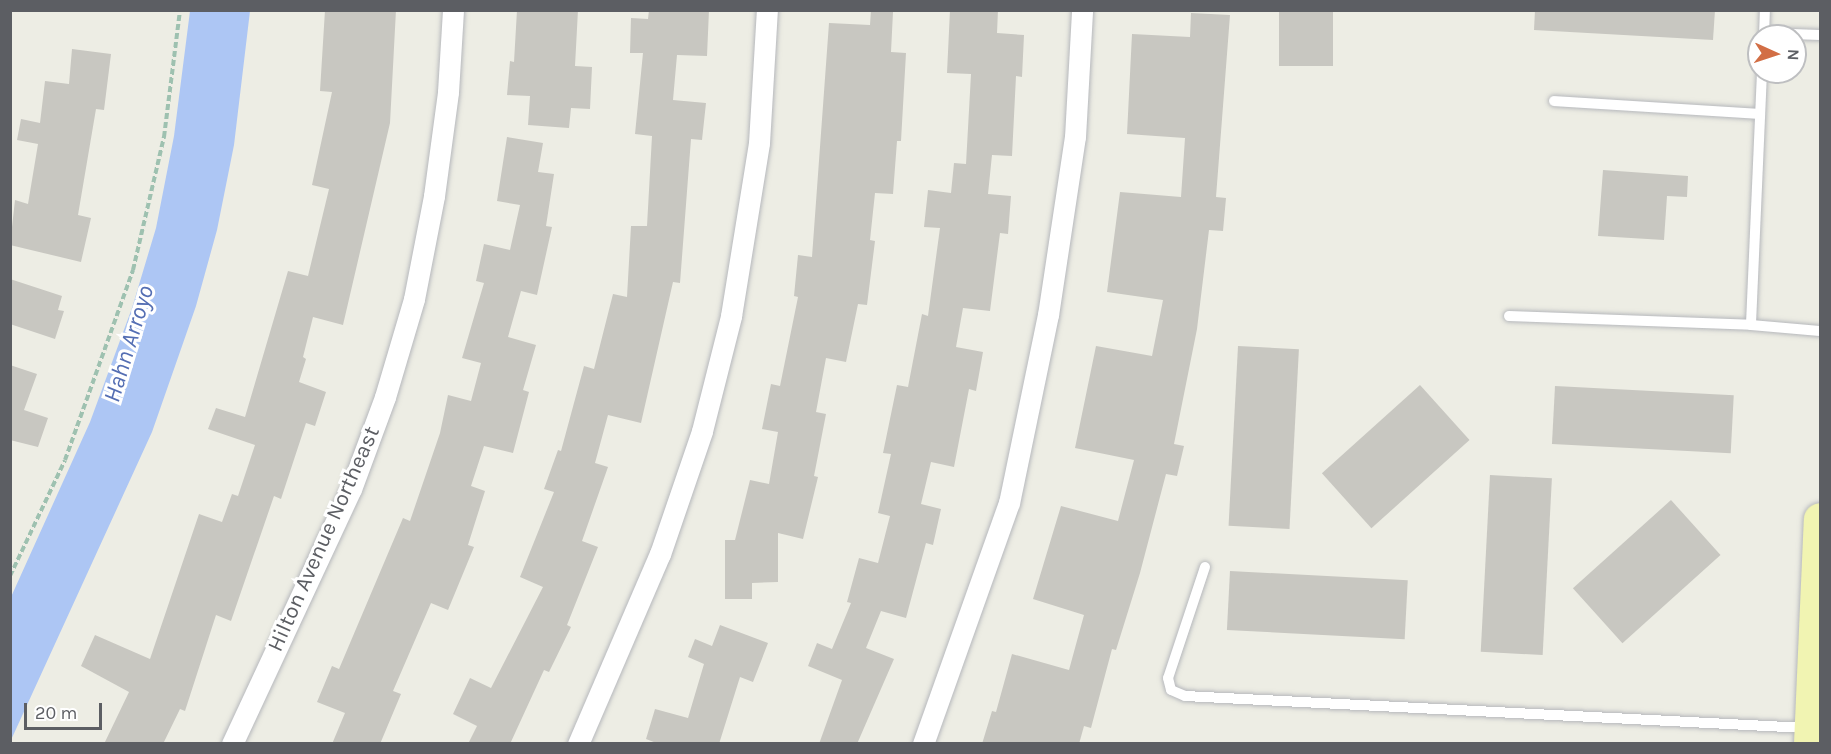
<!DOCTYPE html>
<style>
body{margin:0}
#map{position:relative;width:1831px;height:754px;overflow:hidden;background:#edede4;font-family:Karla,sans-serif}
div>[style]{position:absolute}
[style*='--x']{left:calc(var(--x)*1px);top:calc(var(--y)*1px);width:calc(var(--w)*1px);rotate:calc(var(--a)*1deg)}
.water>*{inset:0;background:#adc6f4}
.building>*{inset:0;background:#c8c7c1;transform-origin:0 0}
.path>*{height:4px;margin-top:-2px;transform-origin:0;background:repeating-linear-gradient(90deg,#9ec1b0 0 6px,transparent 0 9px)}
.roads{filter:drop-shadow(0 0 2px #b6b8bc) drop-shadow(0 0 2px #b6b8bc)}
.lane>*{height:10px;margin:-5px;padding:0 5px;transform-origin:5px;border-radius:5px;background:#fff}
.street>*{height:21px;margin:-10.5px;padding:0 10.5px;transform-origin:10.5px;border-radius:10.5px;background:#fff}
.primary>*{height:33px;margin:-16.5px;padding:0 16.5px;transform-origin:16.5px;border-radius:16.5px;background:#f1f4b2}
span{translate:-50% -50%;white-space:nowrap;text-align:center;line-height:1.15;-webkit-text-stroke:6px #fff;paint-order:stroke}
.street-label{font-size:22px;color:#5c5e63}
.water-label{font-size:24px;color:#546eb3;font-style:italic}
.frame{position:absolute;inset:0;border:12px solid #5c5e63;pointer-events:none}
.north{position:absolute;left:1747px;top:24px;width:60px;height:60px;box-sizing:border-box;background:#fff;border:2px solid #bebfc1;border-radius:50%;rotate:93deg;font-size:16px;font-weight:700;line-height:24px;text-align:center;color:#5c5e63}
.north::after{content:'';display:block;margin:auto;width:21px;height:27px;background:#d26e45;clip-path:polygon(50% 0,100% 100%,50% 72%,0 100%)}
.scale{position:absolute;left:24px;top:703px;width:78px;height:27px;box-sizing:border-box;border:3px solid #5c5e63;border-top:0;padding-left:8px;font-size:18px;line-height:21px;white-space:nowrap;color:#5c5e63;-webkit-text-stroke:4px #fff;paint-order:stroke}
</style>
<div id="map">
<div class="water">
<div style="clip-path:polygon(190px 11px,250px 11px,234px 145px,217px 230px,196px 306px,152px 432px,11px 740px,11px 597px,90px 422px,132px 308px,156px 228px,174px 136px)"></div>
</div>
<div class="building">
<div style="clip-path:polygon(325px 10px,396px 10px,390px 123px,343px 325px,313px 317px,303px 357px,306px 359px,299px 382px,326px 392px,315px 426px,306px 423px,281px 499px,274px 496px,231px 621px,216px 615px,185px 711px,180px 709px,163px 744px,104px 744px,129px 692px,81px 666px,95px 635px,150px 659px,199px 514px,222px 522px,232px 494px,238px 496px,255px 445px,208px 429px,216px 408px,245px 417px,288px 271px,308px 276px,329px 189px,312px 185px,332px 92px,320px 91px)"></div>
<div style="clip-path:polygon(517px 10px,578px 10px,575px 66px,592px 67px,590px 109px,571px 108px,569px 128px,528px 125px,530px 96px,507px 95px,510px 61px,514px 62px)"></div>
<div style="clip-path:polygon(649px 10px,709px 10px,707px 56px,677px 55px,673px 100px,706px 103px,702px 140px,691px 139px,680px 283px,673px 282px,641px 423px,608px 415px,595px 463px,608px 467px,582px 541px,598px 547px,567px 625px,571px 627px,549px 672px,544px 670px,510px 744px,468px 744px,477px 726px,453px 714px,470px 678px,491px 688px,543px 587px,520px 577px,554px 492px,544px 489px,558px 450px,561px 451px,584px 366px,594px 369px,613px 294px,627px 297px,631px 226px,647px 226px,652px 136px,635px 134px,643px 53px,630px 53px,631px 18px,648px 19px)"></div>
<div style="clip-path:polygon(871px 10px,893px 12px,891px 52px,906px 53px,901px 141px,897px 141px,893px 194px,875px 193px,870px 240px,875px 241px,867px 305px,858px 304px,846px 362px,826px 358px,816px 412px,826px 414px,814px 476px,818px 477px,803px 539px,778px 533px,778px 582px,752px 583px,752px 599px,725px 599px,725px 540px,735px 540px,750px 480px,769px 484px,778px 432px,762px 429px,771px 384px,780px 386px,798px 297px,794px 296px,798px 255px,812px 257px,829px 23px,870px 25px)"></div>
<div style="clip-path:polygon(950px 10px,998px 10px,997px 33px,1024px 35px,1022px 77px,1016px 76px,1012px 156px,992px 155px,988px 194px,1011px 196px,1008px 234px,1000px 233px,990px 311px,963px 308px,956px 347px,983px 352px,976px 391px,969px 389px,954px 467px,931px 462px,921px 504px,941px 509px,933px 545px,926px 543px,906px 618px,881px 611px,866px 648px,894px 659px,857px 744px,819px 744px,842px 680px,808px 666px,817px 643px,832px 649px,851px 603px,847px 602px,859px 558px,878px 563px,890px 516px,878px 513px,891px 454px,883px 453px,897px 385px,908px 387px,922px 314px,928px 316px,940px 228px,924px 227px,928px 190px,951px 193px,954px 163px,966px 164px,971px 74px,947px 73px)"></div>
<div style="left:1279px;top:10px;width:54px;height:56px"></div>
<div style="clip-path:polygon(1535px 10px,1715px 10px,1713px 40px,1534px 30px)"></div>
<div style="clip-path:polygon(1191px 13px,1230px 15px,1216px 197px,1226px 198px,1223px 231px,1209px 230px,1197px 329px,1174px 444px,1184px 446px,1177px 476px,1166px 474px,1140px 573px,1116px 650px,1112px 649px,1091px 728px,1084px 726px,1079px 744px,982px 744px,992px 711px,996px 712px,1012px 654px,1069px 670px,1084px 615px,1033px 599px,1061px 506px,1118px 521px,1134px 460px,1075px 448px,1096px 346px,1152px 356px,1163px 300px,1107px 292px,1120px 192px,1181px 197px,1185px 138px,1127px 134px,1132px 34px,1190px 37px)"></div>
<div style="clip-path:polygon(72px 49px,111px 54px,104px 110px,96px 109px,78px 215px,91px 218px,81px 262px,10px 245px,15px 200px,28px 204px,38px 144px,17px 140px,21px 119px,40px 123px,45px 81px,69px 84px)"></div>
<div style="clip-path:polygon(507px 137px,543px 143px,538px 172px,554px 174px,546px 226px,552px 227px,537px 295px,521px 291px,508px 337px,536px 345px,523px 390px,529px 392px,513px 453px,484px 446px,471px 486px,485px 491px,468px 545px,474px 547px,448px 610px,431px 603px,393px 691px,401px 694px,380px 744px,332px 744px,345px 713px,317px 702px,332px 666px,339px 669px,403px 518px,410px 521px,440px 433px,448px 395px,471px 401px,481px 363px,462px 358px,484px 283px,476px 281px,484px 244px,510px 250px,520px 205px,497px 201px)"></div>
<div style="clip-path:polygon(1603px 170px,1688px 176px,1687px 197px,1667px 196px,1664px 240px,1598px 236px)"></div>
<div style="clip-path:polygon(10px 279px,62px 296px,58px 310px,64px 311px,55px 339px,10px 324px)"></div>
<div style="left:1238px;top:346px;width:61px;height:180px;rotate:3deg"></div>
<div style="clip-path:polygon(10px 365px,37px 374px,24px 410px,48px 418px,38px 447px,10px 440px)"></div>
<div style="left:1420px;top:385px;width:74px;height:132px;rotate:48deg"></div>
<div style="left:1555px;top:386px;width:179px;height:58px;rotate:3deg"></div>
<div style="left:1490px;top:475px;width:62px;height:177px;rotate:3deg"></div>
<div style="left:1671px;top:500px;width:74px;height:132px;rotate:48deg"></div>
<div style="left:1230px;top:571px;width:178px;height:59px;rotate:3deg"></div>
<div style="clip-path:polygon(720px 625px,768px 643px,753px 682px,740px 677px,719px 744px,659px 744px,646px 739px,655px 709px,688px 718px,704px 664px,688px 657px,695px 639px,712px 646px)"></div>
</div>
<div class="path">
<div style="--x:10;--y:576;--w:128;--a:-64.6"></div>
<div style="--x:65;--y:460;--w:202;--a:-70.3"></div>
<div style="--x:133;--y:270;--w:137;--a:-76.9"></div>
<div style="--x:164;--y:137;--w:128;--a:-82.8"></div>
</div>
<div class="roads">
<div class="lane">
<div style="--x:1764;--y:33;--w:56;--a:2"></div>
<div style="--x:1764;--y:36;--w:26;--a:-88"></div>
<div style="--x:1762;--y:72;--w:253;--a:92.5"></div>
<div style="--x:1751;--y:325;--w:69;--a:5"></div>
<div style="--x:1554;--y:101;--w:206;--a:3.6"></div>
<div style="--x:1509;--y:316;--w:242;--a:2.1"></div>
<div style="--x:1205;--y:567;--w:117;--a:108.4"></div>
<div style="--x:1168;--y:678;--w:12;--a:76"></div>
<div style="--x:1171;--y:690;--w:15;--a:23"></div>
<div style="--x:1185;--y:696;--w:623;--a:2.95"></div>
</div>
<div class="street">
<div style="--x:232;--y:744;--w:281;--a:-65"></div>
<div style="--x:351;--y:489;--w:98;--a:-69.7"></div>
<div style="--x:385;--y:397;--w:102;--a:-73.5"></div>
<div style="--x:414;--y:299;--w:105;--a:-79"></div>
<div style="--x:434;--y:196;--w:105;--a:-82.3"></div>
<div style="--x:448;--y:92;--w:82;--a:-86.5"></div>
<div style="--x:578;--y:744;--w:207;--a:-66.7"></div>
<div style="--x:660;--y:554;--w:130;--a:-71.1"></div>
<div style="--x:702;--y:431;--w:119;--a:-75.8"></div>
<div style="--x:731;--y:316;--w:175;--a:-80.8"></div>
<div style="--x:759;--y:143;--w:133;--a:-86.6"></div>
<div style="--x:923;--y:744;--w:256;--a:-70.4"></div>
<div style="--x:1009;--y:503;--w:192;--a:-78.3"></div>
<div style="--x:1048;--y:315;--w:180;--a:-81.4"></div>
<div style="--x:1075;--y:137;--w:127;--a:-86.8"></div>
</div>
<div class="primary">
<div style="--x:1810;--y:744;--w:225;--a:-87.5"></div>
</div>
</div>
<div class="street-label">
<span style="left:324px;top:539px;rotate:-66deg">Hilton Avenue Northeast</span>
</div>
<div class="water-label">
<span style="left:129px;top:344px;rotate:-73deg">Hahn Arroyo</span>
</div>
<div class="frame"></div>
<div class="north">N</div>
<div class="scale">20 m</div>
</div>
